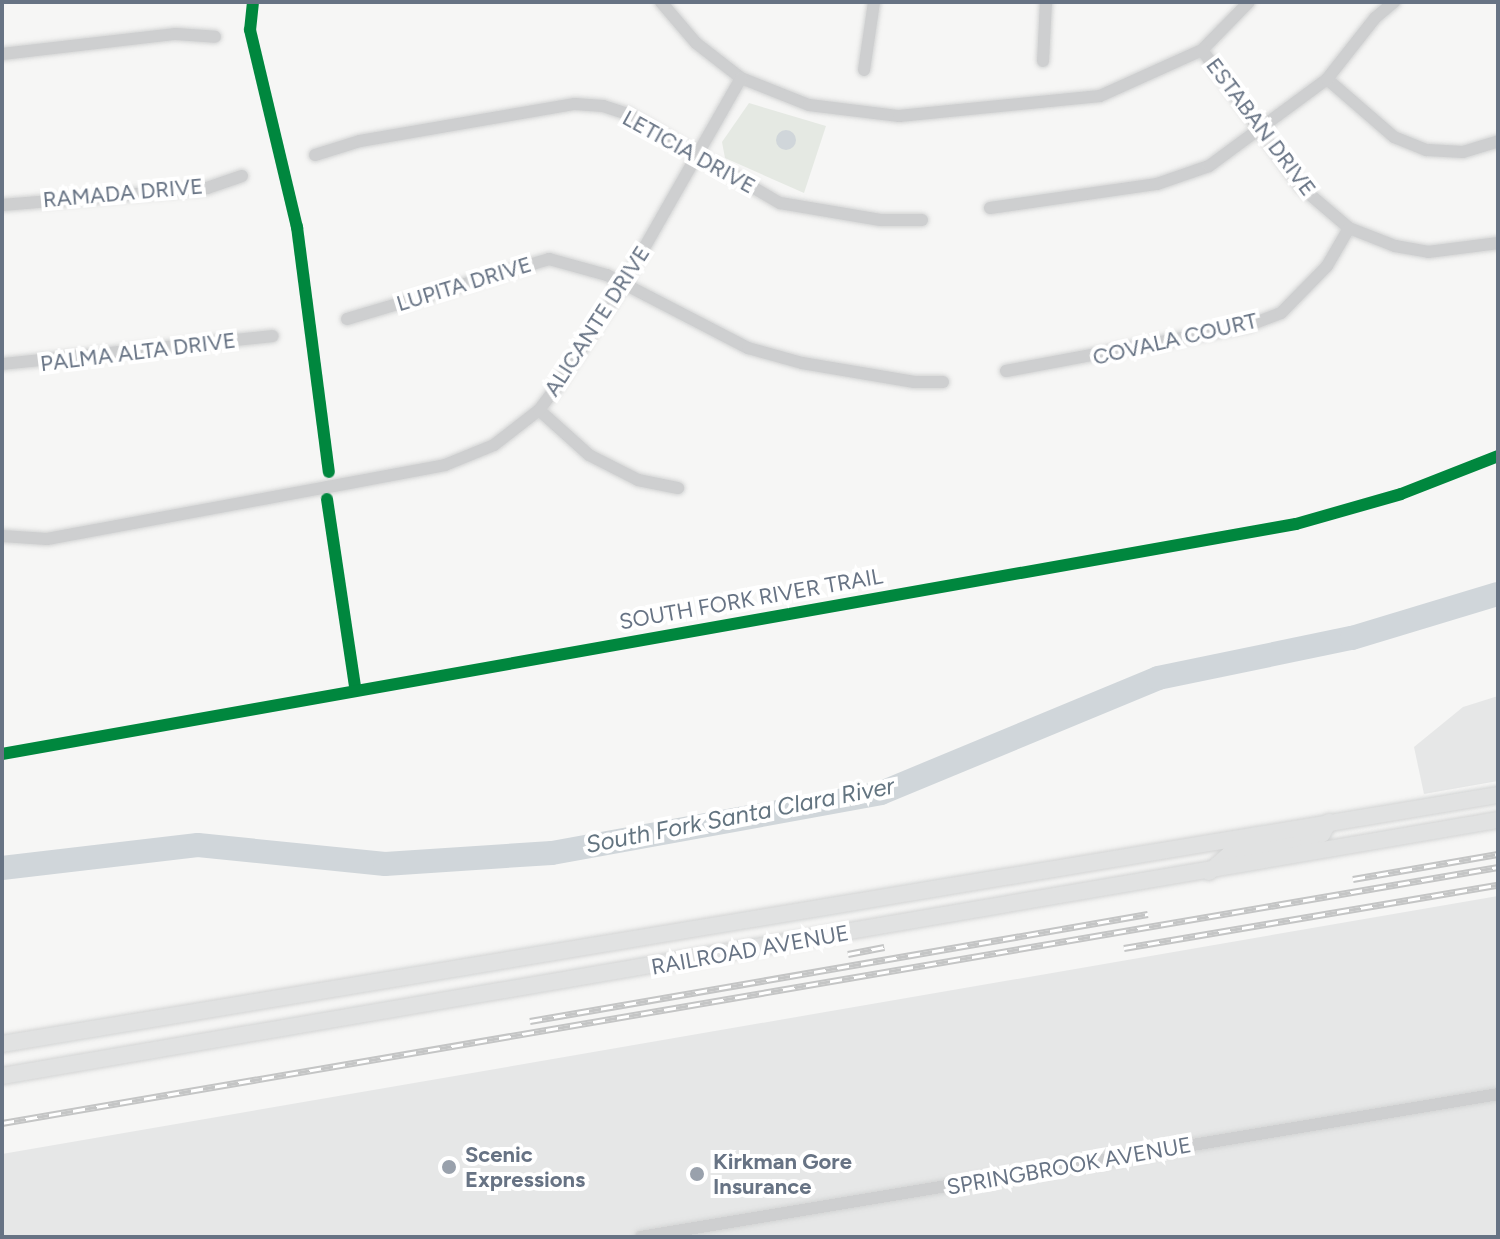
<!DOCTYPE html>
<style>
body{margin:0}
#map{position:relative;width:1500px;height:1239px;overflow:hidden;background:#f6f6f5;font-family:Figtree,sans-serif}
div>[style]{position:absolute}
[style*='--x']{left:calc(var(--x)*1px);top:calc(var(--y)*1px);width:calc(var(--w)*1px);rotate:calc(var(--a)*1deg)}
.built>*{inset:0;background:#e6e7e7}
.green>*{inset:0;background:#e5e9e3}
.water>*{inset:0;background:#d0d6da}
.round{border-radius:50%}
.river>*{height:24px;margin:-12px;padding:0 12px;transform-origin:12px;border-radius:12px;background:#d0d6da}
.roads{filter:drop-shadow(0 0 2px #d3d4d4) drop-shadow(0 0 2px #d3d4d4)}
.minor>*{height:12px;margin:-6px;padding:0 6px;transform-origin:6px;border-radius:6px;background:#cecfd0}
.major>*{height:16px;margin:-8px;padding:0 8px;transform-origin:8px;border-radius:8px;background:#e1e2e2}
.rail>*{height:7px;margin-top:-3.5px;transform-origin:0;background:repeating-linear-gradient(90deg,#fff 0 12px,#c4c5c5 0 24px);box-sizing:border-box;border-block:2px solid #c4c5c5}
.cycleway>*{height:12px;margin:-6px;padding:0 6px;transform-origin:6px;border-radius:6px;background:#00873e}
.dots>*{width:22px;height:22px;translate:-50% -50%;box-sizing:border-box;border:4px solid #fff;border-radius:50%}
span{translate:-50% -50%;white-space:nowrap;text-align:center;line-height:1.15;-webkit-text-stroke:8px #fff;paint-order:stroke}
.street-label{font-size:22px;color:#677384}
.poi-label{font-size:22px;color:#677384;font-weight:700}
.left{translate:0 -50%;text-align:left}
.water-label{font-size:24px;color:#637480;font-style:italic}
.frame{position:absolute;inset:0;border:4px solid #677384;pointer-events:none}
</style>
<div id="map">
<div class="built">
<div style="clip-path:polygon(1498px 696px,1498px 781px,1424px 794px,1414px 747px,1463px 707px)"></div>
<div style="clip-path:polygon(1498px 896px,1498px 1237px,2px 1237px,2px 1154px)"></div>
</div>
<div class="green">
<div style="clip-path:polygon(749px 103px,826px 126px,804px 193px,725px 158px,722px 142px)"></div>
</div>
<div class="water">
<div class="round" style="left:776px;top:130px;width:20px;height:20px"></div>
</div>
<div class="river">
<div style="--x:2;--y:868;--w:197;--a:-6.7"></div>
<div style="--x:198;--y:845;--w:188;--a:5.8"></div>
<div style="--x:385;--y:864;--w:167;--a:-3.8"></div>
<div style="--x:552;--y:853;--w:334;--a:-10.3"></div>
<div style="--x:881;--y:793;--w:300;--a:-22.5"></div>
<div style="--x:1158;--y:678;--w:198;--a:-11.7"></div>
<div style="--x:1352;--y:638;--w:152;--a:-16.8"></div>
</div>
<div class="roads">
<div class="minor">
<div style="--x:661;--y:2;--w:54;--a:49.5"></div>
<div style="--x:696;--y:43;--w:57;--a:37.9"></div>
<div style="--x:741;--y:78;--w:73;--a:21.7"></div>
<div style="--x:809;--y:105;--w:91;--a:7"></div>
<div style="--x:899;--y:116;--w:202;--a:-5.7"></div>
<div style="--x:1100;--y:96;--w:112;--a:-24.3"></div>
<div style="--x:1202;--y:50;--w:67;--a:-45.6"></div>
<div style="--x:1202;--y:50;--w:169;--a:54.1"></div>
<div style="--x:1301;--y:187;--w:63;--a:40.5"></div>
<div style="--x:1349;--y:228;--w:49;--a:21.4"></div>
<div style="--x:1395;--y:246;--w:34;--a:10"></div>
<div style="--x:1428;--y:252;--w:71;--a:-7.3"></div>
<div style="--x:2;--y:54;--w:175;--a:-6.6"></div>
<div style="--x:176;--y:34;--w:39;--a:4"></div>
<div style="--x:1043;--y:61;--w:59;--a:-87.1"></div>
<div style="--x:864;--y:70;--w:69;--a:-81.6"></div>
<div style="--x:1327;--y:79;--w:89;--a:40.9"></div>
<div style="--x:1394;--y:137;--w:35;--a:22"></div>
<div style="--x:1427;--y:150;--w:36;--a:3"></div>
<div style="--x:1463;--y:152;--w:37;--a:-17"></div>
<div style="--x:315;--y:155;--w:47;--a:-17.3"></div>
<div style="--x:360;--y:141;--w:218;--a:-9.8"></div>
<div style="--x:575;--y:104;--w:28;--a:4"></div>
<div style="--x:603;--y:106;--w:26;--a:18"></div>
<div style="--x:628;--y:114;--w:176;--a:30.4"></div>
<div style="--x:780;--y:203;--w:102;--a:9.6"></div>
<div style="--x:881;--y:220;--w:41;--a:0"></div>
<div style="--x:2;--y:205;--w:206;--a:-4.7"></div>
<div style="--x:207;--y:188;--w:37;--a:-19"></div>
<div style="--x:990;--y:208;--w:169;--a:-8.2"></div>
<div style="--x:1157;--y:184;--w:55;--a:-19.1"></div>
<div style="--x:1209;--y:166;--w:147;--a:-36.4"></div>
<div style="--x:1327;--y:79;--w:78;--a:-51.8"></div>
<div style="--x:1375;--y:18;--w:25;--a:-40"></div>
<div style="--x:347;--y:319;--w:211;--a:-16.5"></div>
<div style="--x:549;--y:259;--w:60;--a:15.4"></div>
<div style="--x:607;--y:275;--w:159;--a:27.4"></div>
<div style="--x:748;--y:348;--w:56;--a:15.5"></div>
<div style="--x:802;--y:363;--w:114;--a:9.6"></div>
<div style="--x:914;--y:382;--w:29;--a:0"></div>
<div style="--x:2;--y:364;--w:272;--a:-5.9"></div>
<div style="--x:1006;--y:371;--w:245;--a:-10.6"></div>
<div style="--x:1247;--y:326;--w:36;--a:-21"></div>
<div style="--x:1281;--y:313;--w:66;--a:-45.6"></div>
<div style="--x:1327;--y:266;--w:44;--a:-59.9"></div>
<div style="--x:539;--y:410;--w:67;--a:42"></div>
<div style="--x:589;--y:455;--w:55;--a:27"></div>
<div style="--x:638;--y:480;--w:41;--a:11.3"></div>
<div style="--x:2;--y:536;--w:45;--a:3.8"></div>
<div style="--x:47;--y:539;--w:286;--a:-10.5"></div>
<div style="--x:328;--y:487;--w:119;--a:-10.6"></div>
<div style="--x:445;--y:465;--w:53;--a:-22.2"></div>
<div style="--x:494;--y:445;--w:57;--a:-37.9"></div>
<div style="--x:539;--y:410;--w:34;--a:-53"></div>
<div style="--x:559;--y:383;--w:117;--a:-56.9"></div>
<div style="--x:623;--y:285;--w:238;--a:-60.3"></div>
<div style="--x:641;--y:1237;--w:869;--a:-9.47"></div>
</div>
<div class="major">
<div style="--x:1209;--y:872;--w:29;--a:-41"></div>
<div style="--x:1231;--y:853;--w:78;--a:-8.9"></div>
<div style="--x:1308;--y:841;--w:16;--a:-27"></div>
<div style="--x:1322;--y:834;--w:14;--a:-60"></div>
<div style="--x:2;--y:1044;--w:1517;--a:-9.45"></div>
<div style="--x:2;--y:1076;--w:1518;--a:-9.71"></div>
</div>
</div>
<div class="rail">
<div style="--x:1353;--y:879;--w:147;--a:-9.8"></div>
<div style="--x:1124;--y:948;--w:379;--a:-9.6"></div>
<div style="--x:848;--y:954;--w:37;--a:-11"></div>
<div style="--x:530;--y:1021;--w:627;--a:-9.82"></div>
<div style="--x:2;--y:1123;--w:1518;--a:-9.71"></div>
</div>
<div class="cycleway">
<div style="--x:253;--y:2;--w:28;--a:96"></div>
<div style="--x:250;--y:30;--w:203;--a:76.6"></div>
<div style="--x:297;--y:227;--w:247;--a:82.6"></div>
<div style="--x:327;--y:499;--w:190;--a:81.5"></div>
<div style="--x:2;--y:754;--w:1314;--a:-10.08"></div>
<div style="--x:1296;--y:524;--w:109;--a:-15.9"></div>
<div style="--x:1401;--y:494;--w:104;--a:-21.4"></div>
</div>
<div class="dots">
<div style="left:449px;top:1167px;background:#99a1ac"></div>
<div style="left:697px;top:1174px;background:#99a1ac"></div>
</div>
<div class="street-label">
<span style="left:1261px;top:127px;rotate:53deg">ESTABAN DRIVE</span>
<span style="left:689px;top:152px;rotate:29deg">LETICIA DRIVE</span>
<span style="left:123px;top:193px;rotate:-5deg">RAMADA DRIVE</span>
<span style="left:464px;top:284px;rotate:-17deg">LUPITA DRIVE</span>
<span style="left:597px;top:321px;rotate:-57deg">ALICANTE DRIVE</span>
<span style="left:1175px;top:339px;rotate:-13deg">COVALA COURT</span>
<span style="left:138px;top:352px;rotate:-7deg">PALMA ALTA DRIVE</span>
<span style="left:751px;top:599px;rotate:-10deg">SOUTH FORK RIVER TRAIL</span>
<span style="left:750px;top:950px;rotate:-10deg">RAILROAD AVENUE</span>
<span style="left:1069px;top:1166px;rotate:-10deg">SPRINGBROOK AVENUE</span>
</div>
<div class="poi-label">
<span class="left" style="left:465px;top:1167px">Scenic<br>Expressions</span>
<span class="left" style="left:713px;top:1174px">Kirkman Gore<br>Insurance</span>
</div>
<div class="water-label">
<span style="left:740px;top:815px;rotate:-11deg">South Fork Santa Clara River</span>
</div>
<div class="frame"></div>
</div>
